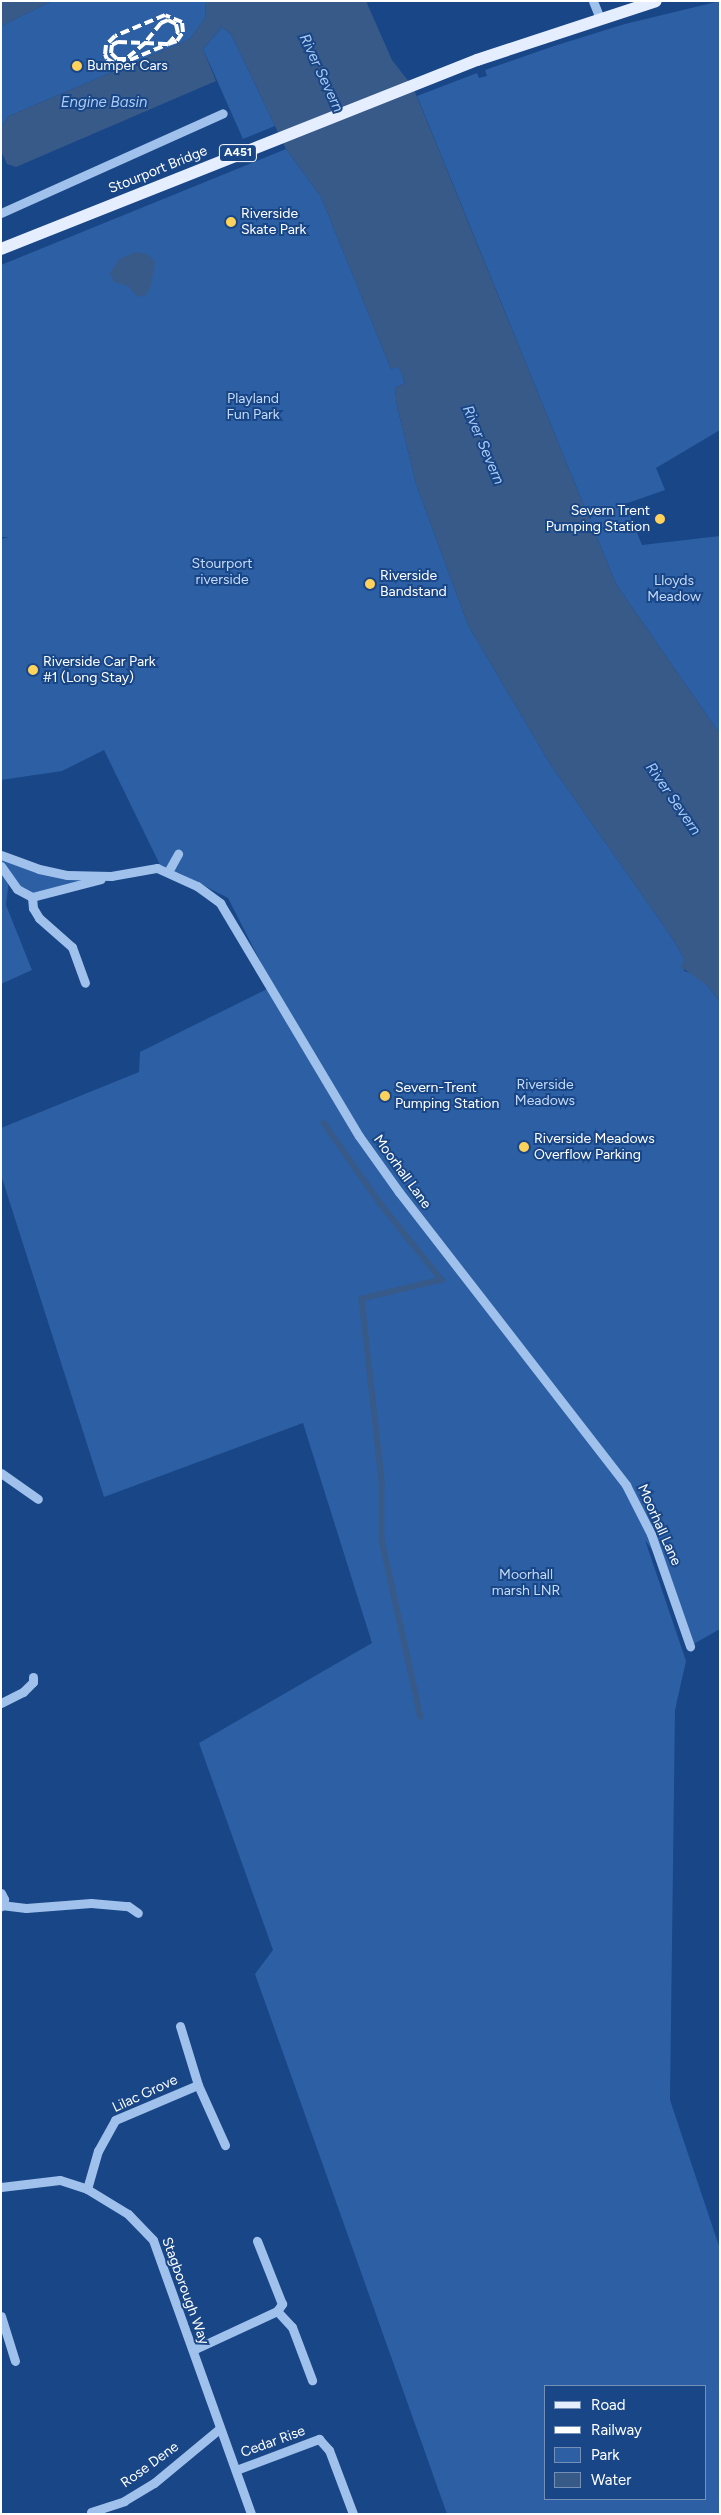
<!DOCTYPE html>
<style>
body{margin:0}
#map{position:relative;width:721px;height:2515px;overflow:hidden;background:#194686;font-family:Figtree,sans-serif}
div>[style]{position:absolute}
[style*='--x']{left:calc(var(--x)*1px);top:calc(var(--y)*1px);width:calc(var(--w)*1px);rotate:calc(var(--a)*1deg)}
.green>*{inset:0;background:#2c5fa4}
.water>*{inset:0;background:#385a89}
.stream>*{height:5.5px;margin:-2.75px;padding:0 2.75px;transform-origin:2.75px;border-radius:2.75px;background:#385a89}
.minor>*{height:9px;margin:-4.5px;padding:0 4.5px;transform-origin:4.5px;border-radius:4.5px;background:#9fc1ec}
.major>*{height:12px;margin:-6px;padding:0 6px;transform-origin:6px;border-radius:6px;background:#e5eeff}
.rail>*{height:4px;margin-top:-2px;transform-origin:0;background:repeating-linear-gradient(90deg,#fff 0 9px,transparent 0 13px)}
.dots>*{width:14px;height:14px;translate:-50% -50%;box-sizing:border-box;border:2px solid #194686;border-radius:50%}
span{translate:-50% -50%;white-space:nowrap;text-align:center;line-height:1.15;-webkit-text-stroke:4px #194686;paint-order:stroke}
.shield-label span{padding:1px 4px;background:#194686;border:1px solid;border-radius:4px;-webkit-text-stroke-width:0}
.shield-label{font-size:12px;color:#fff;font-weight:700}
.poi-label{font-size:14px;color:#fff}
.left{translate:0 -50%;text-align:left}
.right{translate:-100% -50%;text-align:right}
.street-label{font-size:14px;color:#fff}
.park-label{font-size:14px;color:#c5dbf9}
.water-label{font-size:15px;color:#abcbf4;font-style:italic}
.frame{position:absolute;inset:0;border:2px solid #fff;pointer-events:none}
.legend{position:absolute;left:544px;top:2385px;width:162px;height:115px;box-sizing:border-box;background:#194686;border:1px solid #7590b6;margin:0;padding:6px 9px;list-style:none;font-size:15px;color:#fff}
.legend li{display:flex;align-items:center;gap:10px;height:25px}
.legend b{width:25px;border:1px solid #7590b6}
</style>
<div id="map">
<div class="green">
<div style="clip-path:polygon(52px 1px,206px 1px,205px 18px,190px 39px,9px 116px,1px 127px,1px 26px)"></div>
<div style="clip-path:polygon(720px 1px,720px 430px,656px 468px,665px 490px,625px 504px,642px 545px,720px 536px,720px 734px,616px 584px,417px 96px,477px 73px,479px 78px,487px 76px,485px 70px,554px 46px,625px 24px)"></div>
<div style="clip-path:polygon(222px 27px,231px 34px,275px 126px,243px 139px,203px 49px)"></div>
<div style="clip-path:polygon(evenodd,286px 149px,321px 197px,391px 369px,399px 366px,405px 383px,395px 388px,397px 406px,416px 484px,468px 625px,550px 764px,671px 936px,684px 958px,684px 971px,694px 974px,708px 986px,720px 1002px,720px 1629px,690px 1646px,662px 1564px,645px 1540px,686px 1661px,675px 1710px,670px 2100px,720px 2249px,720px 2514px,447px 2514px,255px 1974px,273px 1950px,199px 1743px,372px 1643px,303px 1423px,104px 1497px,1px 1175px,1px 1128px,139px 1072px,140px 1052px,271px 987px,281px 1002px,228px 898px,179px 873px,163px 871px,104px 750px,62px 771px,1px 780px,1px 539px,9px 537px,1px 537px,1px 265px,286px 149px,545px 2386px,705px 2386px,705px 2499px,545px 2499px,545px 2386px)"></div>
<div style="clip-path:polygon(1px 855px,39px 869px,111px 876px,32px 897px,9px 879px,6px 905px,32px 970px,1px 984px)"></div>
</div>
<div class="water">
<div style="clip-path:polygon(1px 1px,52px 1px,1px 26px)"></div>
<div style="clip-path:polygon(206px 1px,366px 1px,392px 60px,413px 87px,616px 584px,720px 734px,720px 1002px,708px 986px,681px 967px,684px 958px,671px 936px,550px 764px,468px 625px,416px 484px,397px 406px,395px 388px,405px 383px,399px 367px,391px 369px,321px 197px,286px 149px,231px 34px,222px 27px,203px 49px,216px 81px,16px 167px,7px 164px,1px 151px,1px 127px,9px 116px,190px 39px,205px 18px)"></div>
<div style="clip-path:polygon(135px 252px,147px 254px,155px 262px,151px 286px,146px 295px,138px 297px,128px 286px,114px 282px,110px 273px,119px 259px)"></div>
</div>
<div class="stream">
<div style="--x:324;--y:1123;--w:98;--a:55"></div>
<div style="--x:380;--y:1203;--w:99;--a:51.2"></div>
<div style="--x:442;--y:1280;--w:82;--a:166.6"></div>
<div style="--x:362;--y:1299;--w:183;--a:83.7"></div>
<div style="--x:382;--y:1481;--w:59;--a:90"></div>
<div style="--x:382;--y:1540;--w:181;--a:77.6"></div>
</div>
<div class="minor">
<div style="--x:593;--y:1;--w:18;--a:68"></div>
<div style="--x:1;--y:213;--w:243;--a:-24.2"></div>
<div style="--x:1;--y:855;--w:40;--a:20.2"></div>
<div style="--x:39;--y:869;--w:29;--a:12"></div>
<div style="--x:67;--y:875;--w:44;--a:1.3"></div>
<div style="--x:111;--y:876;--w:47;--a:-9.9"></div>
<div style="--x:157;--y:868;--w:44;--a:24.2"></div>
<div style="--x:197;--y:886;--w:29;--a:36"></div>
<div style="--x:220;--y:903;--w:271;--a:59.2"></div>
<div style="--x:359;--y:1136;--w:69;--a:54.5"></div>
<div style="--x:399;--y:1192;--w:371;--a:52.2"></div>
<div style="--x:626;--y:1485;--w:55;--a:63"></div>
<div style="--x:651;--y:1534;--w:119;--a:70.8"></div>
<div style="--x:1;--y:866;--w:28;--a:55"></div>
<div style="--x:17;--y:889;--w:17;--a:28"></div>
<div style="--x:32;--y:897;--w:71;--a:-14.6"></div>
<div style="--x:168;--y:872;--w:21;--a:-61"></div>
<div style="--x:32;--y:897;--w:11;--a:85"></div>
<div style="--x:33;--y:908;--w:12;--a:59"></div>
<div style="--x:39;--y:918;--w:44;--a:41.3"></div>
<div style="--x:72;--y:947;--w:38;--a:70"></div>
<div style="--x:1;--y:1473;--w:45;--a:35.1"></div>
<div style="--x:1;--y:1703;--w:25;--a:-27"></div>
<div style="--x:23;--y:1692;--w:14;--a:-45"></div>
<div style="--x:33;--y:1682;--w:5;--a:-90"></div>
<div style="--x:1;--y:1893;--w:7;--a:63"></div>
<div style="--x:4;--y:1899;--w:8;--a:113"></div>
<div style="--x:1;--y:1905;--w:25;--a:7"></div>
<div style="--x:26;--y:1908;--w:65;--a:-4.4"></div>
<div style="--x:91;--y:1903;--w:37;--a:5"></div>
<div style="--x:128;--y:1906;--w:12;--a:35"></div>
<div style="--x:180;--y:2026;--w:62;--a:73"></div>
<div style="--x:198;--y:2085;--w:66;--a:65.8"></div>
<div style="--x:1;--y:2187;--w:59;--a:-6.8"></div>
<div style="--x:60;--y:2180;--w:28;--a:18"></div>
<div style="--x:87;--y:2189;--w:48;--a:31.4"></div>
<div style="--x:128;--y:2214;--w:36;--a:46"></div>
<div style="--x:153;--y:2240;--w:291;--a:70.3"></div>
<div style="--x:87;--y:2189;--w:40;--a:-74"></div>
<div style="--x:98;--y:2151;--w:35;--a:-61"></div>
<div style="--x:115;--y:2120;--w:90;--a:-22.9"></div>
<div style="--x:277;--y:2311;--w:22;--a:47"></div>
<div style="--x:292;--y:2327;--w:57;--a:69.3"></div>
<div style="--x:1;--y:2316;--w:47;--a:72.7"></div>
<div style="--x:193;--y:2350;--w:93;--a:-24.9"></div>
<div style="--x:277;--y:2311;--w:9;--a:-54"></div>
<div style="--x:282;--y:2304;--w:68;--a:-111.6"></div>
<div style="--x:236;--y:2470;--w:89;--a:-20.5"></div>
<div style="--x:319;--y:2439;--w:15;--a:48"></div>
<div style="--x:329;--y:2450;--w:68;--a:69.4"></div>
<div style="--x:91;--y:2512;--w:35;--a:-18"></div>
<div style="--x:124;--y:2501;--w:35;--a:-31"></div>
<div style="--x:154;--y:2483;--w:85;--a:-39.7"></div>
</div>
<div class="major">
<div style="--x:1;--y:249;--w:512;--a:-21.66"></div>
<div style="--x:477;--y:60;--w:188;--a:-18.2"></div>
</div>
<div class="rail">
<div style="--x:168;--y:44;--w:15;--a:-48"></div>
<div style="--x:178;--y:33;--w:9;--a:-103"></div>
<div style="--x:176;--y:24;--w:9;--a:-153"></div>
<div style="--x:168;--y:20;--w:8;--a:157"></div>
<div style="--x:161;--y:23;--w:26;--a:129"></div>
<div style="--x:145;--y:43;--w:25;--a:140"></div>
<div style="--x:126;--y:59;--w:9;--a:180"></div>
<div style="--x:117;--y:59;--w:8;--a:-135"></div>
<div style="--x:111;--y:53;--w:8;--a:-83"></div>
<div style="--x:112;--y:45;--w:7;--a:-27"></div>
<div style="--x:118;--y:42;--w:27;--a:2"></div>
<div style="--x:145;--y:43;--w:20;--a:3"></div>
<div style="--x:165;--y:44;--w:3;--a:0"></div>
<div style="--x:168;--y:44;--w:9;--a:-18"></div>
<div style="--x:177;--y:41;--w:11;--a:-56"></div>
<div style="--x:183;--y:32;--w:10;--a:-96"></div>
<div style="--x:182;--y:22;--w:18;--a:-158"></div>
<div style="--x:165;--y:15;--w:54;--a:157.2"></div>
<div style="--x:115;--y:36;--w:13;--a:135"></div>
<div style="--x:106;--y:45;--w:9;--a:96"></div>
<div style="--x:105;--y:54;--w:5;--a:68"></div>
<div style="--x:107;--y:59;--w:13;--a:29"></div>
<div style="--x:118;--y:65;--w:54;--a:-22.8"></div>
</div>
<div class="dots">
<div style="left:77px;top:66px;background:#ffd35b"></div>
<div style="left:231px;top:222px;background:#ffd35b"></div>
<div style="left:660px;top:519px;background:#ffd35b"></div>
<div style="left:370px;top:584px;background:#ffd35b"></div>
<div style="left:33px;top:670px;background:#ffd35b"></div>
<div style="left:385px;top:1096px;background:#ffd35b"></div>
<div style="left:524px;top:1147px;background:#ffd35b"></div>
</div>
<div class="shield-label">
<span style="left:238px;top:153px">A451</span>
</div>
<div class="poi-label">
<span class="left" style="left:87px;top:66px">Bumper Cars</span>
<span class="left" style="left:241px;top:222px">Riverside<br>Skate Park</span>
<span class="right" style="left:650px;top:519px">Severn Trent<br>Pumping Station</span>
<span class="left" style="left:380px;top:584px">Riverside<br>Bandstand</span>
<span class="left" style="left:43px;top:670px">Riverside Car Park<br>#1 (Long Stay)</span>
<span class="left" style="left:395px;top:1096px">Severn-Trent<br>Pumping Station</span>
<span class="left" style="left:534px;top:1147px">Riverside Meadows<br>Overflow Parking</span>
</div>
<div class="street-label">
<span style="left:158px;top:170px;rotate:-22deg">Stourport Bridge</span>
<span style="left:402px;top:1172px;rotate:54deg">Moorhall Lane</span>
<span style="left:659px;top:1525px;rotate:66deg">Moorhall Lane</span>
<span style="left:145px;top:2094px;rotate:-25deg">Lilac Grove</span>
<span style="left:185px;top:2291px;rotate:70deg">Stagborough Way</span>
<span style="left:273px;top:2442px;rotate:-20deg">Cedar Rise</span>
<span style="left:150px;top:2465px;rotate:-36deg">Rose Dene</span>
</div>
<div class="park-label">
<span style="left:253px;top:407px">Playland<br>Fun Park</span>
<span style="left:222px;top:572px">Stourport<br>riverside</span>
<span style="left:674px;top:589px">Lloyds<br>Meadow</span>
<span style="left:545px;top:1093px">Riverside<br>Meadows</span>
<span style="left:526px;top:1583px">Moorhall<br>marsh LNR</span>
</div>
<div class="water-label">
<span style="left:321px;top:73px;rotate:65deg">River Severn</span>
<span style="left:104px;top:103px">Engine Basin</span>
<span style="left:483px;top:445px;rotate:67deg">River Severn</span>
<span style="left:673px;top:799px;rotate:55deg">River Severn</span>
</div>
<div class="frame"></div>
<ul class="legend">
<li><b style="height:6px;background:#e5eeff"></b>Road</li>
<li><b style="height:6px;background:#fff"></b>Railway</li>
<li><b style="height:14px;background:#2c5fa4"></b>Park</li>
<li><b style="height:14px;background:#385a89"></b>Water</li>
</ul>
</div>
